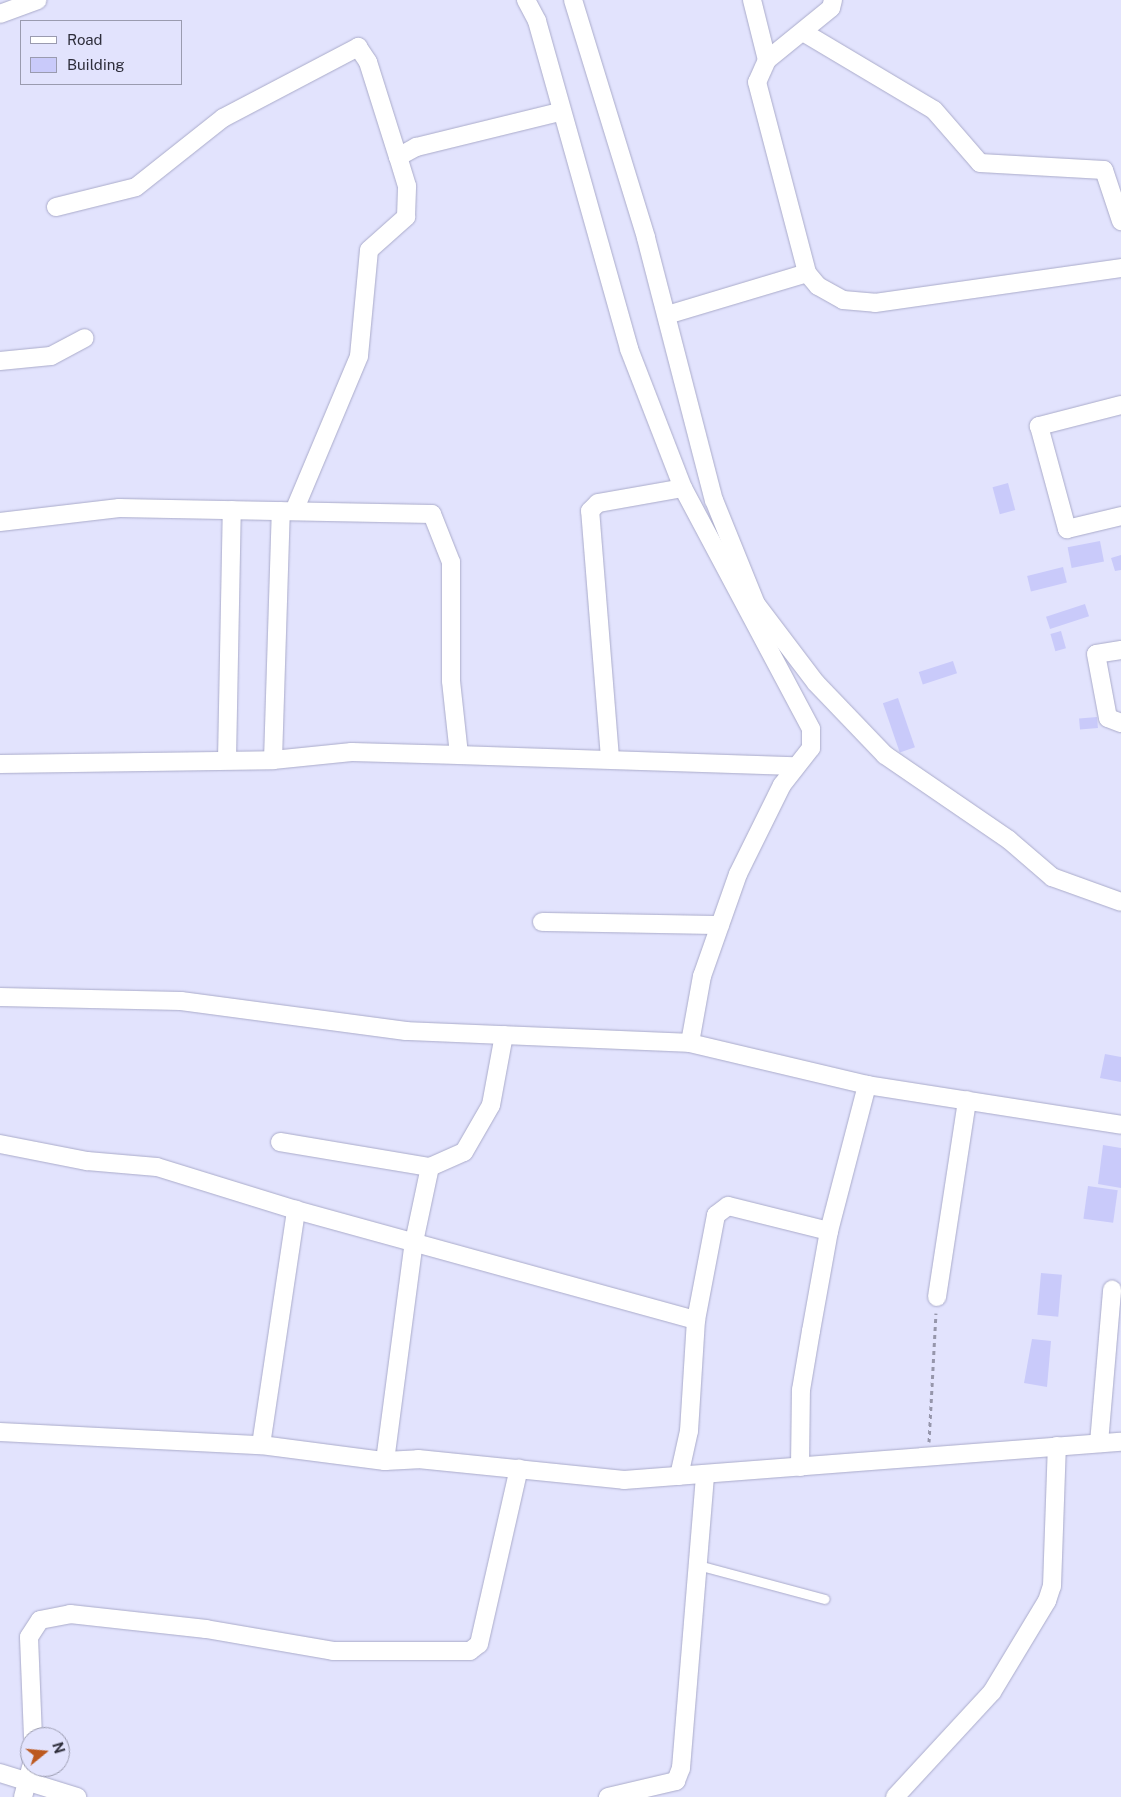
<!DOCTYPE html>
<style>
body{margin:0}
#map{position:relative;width:1121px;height:1797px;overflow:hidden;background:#e2e3fd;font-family:"Public Sans",sans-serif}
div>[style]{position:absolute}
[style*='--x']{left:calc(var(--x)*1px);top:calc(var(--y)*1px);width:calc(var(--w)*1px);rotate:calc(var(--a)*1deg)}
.building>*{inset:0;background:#c9cafa;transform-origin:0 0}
.path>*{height:3px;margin-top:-1.5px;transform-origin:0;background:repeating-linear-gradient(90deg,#9696ab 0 4px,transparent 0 8px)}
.roads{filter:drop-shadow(0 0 1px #aaabca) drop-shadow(0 0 1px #aaabca)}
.lane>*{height:9px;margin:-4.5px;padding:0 4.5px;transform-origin:4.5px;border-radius:4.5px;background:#fff}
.street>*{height:18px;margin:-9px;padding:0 9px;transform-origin:9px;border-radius:9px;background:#fff}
span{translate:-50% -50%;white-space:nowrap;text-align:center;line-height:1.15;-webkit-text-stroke:4px #e2e3fd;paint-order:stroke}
.legend{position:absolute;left:20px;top:20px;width:162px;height:65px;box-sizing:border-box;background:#e2e3fd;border:1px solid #9a9baf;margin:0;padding:6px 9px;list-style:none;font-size:15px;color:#2e2e3b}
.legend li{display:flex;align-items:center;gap:10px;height:25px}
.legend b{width:25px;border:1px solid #9a9baf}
.north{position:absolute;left:20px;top:1727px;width:50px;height:50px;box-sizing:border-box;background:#e2e3fd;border:1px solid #9a9baf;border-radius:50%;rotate:73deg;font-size:14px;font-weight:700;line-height:20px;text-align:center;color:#2e2e3b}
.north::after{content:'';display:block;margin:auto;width:18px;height:22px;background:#bc591f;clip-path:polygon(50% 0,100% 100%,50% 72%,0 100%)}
</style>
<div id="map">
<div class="building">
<div style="left:1008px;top:483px;width:28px;height:16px;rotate:75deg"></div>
<div style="left:1100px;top:541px;width:21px;height:33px;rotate:79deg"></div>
<div style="clip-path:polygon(1121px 555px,1121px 570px,1115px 571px,1111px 558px)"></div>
<div style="left:1063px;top:567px;width:16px;height:37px;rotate:76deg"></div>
<div style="left:1085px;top:604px;width:13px;height:41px;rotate:72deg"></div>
<div style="left:1061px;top:631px;width:18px;height:11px;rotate:74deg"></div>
<div style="left:953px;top:661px;width:13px;height:36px;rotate:72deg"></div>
<div style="left:898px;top:698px;width:52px;height:16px;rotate:71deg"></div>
<div style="left:1097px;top:717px;width:11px;height:18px;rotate:85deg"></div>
<div style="clip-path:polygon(1105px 1054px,1121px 1057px,1121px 1082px,1100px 1078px)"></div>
<div style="clip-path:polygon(1103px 1145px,1121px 1148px,1121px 1188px,1098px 1184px)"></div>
<div style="left:1088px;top:1186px;width:30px;height:33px;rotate:8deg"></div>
<div style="left:1041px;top:1273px;width:21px;height:42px;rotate:5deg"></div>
<div style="clip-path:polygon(1032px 1339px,1051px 1341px,1047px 1387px,1024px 1383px)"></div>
</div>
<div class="path">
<div style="--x:929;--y:1442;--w:129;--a:-86.9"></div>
</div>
<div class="roads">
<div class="lane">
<div style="--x:698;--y:1565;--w:131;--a:15"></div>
</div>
<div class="street">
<div style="--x:526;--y:0;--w:24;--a:62"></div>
<div style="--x:537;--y:21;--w:341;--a:74.3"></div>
<div style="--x:629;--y:349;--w:149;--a:68.8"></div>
<div style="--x:683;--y:488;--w:273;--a:62"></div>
<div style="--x:811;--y:729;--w:19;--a:90"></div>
<div style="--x:811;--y:748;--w:47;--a:128.1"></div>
<div style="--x:782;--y:785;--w:99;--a:116.3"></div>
<div style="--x:738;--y:874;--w:108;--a:109.4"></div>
<div style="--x:702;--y:976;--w:68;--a:100.2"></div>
<div style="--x:573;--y:0;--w:249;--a:72.9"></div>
<div style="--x:646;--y:238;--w:271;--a:75.5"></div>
<div style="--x:714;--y:500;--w:112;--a:68"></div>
<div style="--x:756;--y:604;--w:99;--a:52.8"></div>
<div style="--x:816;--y:683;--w:100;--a:46.2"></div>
<div style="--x:885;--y:755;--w:150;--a:34.4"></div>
<div style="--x:1009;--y:840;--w:57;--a:40.7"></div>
<div style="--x:1052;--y:877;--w:73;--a:19.9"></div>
<div style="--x:752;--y:0;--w:62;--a:76"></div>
<div style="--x:833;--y:0;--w:8;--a:104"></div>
<div style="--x:831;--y:8;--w:82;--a:140.9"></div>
<div style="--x:767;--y:60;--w:24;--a:114"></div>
<div style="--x:757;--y:82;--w:197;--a:75.3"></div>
<div style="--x:807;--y:273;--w:17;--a:50"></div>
<div style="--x:818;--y:286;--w:29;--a:29"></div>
<div style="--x:843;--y:300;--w:32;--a:5"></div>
<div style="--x:875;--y:303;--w:248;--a:-8.1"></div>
<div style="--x:0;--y:14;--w:40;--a:-20.2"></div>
<div style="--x:803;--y:32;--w:152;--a:30.8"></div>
<div style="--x:934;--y:110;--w:70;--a:49"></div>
<div style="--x:980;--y:163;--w:124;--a:3.2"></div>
<div style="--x:1104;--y:170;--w:54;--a:71.6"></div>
<div style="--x:56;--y:207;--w:82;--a:-14"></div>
<div style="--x:136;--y:187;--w:111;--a:-38.4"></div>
<div style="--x:223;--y:118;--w:153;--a:-27.7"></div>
<div style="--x:358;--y:47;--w:18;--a:56"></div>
<div style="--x:368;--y:62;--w:100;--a:72.5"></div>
<div style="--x:667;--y:315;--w:146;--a:-16.7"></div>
<div style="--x:0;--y:361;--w:51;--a:-5.6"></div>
<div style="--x:51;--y:356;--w:38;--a:-28"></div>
<div style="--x:1121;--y:405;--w:85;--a:165.6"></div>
<div style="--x:1039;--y:426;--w:107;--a:74.8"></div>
<div style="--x:1067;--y:529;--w:56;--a:-13.5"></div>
<div style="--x:294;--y:511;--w:168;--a:-67.2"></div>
<div style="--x:359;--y:356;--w:106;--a:-84.6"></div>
<div style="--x:369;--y:250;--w:50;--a:-41.7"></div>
<div style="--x:406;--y:217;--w:31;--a:-88"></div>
<div style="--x:407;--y:186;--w:30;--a:-107"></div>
<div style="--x:398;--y:157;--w:21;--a:-29"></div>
<div style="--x:416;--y:147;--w:148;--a:-13.7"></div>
<div style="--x:0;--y:522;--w:120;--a:-6.7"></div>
<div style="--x:119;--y:508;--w:313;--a:1.1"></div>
<div style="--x:432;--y:514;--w:52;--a:68.4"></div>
<div style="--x:451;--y:562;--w:119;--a:90"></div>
<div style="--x:451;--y:681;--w:74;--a:83.8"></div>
<div style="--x:459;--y:755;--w:334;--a:1.9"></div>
<div style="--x:1121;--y:650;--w:25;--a:171"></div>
<div style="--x:1096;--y:654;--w:65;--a:79.4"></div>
<div style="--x:1108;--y:718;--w:14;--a:21"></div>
<div style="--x:610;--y:758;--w:248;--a:-94.6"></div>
<div style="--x:590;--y:511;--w:11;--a:-45"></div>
<div style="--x:598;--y:503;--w:86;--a:-10"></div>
<div style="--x:227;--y:760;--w:250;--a:-88.9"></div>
<div style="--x:273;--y:760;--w:249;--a:-88.2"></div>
<div style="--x:0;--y:764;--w:273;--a:-0.8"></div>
<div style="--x:273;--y:760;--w:79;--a:-5.8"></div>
<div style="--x:352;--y:752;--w:107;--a:1.6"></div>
<div style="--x:542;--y:922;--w:178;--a:1"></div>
<div style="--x:0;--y:997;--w:181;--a:1.3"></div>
<div style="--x:181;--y:1001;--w:227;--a:7.6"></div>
<div style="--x:406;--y:1031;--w:284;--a:2.4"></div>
<div style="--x:690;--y:1043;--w:182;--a:13.3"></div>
<div style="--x:867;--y:1085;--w:257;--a:8.9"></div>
<div style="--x:280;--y:1142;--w:152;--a:9.5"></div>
<div style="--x:0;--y:1144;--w:89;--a:11.1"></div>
<div style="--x:87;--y:1161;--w:70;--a:4.9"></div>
<div style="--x:157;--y:1167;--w:145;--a:17.2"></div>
<div style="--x:296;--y:1210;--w:415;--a:15.4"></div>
<div style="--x:937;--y:1297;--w:199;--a:-81.3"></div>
<div style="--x:0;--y:1432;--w:261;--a:2.9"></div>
<div style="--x:261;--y:1445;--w:125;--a:7.4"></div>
<div style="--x:385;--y:1461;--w:33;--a:-3"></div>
<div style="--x:418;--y:1459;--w:207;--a:5.8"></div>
<div style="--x:624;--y:1480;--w:498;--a:-4.4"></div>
<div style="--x:1099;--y:1443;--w:154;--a:-85.1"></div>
<div style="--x:261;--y:1445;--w:238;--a:-81.5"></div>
<div style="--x:385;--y:1461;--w:221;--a:-82.5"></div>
<div style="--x:414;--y:1242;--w:77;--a:-78"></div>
<div style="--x:430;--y:1167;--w:37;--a:-24"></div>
<div style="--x:464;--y:1152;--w:54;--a:-60.1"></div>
<div style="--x:491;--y:1105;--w:71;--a:-79.5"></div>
<div style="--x:800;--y:1467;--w:77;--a:-89.3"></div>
<div style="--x:801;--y:1390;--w:60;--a:-80.4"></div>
<div style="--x:811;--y:1331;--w:102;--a:-79.8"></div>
<div style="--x:829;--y:1231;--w:151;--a:-75.4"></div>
<div style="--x:679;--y:1476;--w:46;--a:-77.5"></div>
<div style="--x:689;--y:1431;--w:111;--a:-86.4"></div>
<div style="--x:696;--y:1320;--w:107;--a:-79.2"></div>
<div style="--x:716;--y:1215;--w:15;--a:-37"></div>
<div style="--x:728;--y:1206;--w:104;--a:13.9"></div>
<div style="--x:33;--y:1737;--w:100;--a:-92.3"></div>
<div style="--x:29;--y:1637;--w:20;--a:-57"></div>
<div style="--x:40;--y:1620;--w:31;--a:-11"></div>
<div style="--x:70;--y:1614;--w:137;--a:6.3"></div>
<div style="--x:206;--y:1629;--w:129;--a:9.8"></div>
<div style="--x:333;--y:1651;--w:137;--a:0"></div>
<div style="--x:470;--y:1651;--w:11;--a:-38"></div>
<div style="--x:479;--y:1644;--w:180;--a:-77.2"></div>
<div style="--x:0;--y:1773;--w:81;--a:17.3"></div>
<div style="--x:23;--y:1797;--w:31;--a:-75"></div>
<div style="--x:608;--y:1797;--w:70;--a:-13.2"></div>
<div style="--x:676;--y:1781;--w:14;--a:-69"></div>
<div style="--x:681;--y:1768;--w:294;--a:-85.3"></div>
<div style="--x:895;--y:1797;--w:143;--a:-47.3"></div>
<div style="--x:992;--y:1692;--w:106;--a:-58.9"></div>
<div style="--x:1047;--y:1601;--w:16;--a:-72"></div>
<div style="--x:1052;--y:1586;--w:140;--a:-88"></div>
</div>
</div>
<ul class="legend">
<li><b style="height:6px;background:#fff"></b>Road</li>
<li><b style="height:14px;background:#c9cafa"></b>Building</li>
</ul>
<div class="north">N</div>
</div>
